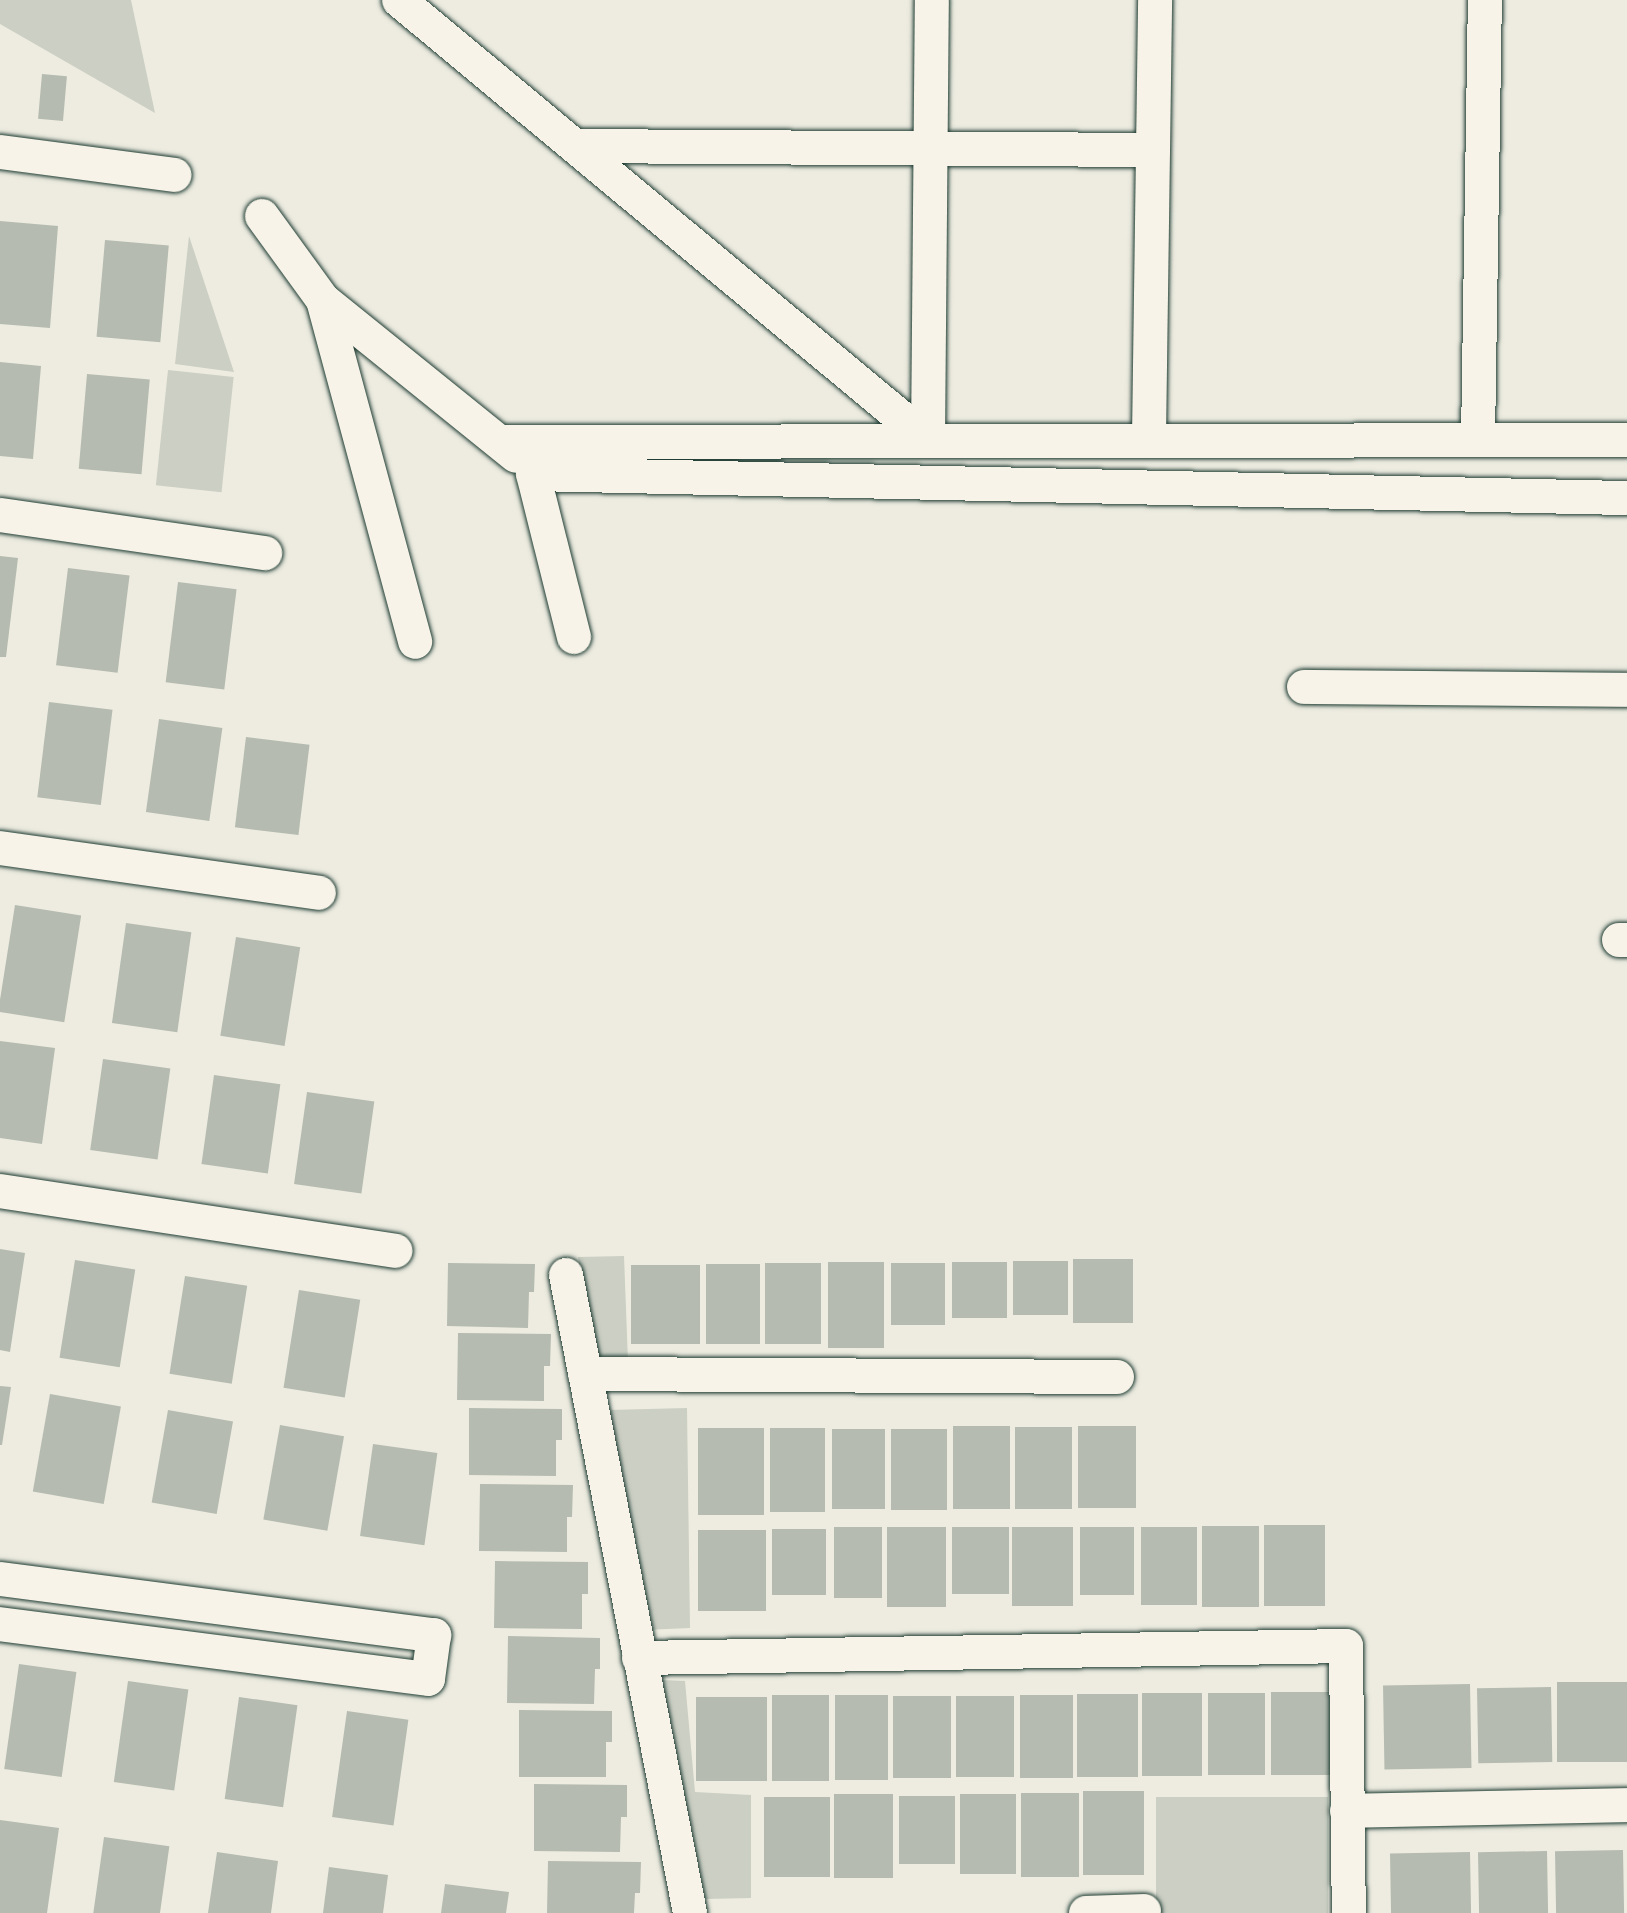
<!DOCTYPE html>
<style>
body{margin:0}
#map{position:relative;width:1627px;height:1913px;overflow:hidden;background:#eeece1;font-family:"Indie Flower",sans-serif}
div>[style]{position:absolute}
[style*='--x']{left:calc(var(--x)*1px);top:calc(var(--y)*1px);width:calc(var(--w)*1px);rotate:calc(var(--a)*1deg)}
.green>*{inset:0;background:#cccfc4;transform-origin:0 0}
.building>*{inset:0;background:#b5bbb0;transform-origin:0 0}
.roads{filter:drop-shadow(0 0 2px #1f3d34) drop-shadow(0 0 2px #1f3d34)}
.minor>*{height:34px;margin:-17px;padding:0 17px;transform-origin:17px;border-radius:17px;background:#f7f3e8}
span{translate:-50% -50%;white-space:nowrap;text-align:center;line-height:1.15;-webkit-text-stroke:8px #f7f3e8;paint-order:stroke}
</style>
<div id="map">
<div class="green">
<div style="clip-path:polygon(0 0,131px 0,155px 113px,0 24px)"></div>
<div style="clip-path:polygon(189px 236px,234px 372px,175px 364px)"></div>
<div style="left:168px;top:370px;width:66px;height:116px;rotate:6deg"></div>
<div style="clip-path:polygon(624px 1256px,628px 1362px,599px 1367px,578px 1257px)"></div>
<div style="clip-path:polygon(687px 1408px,690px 1628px,644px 1630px,609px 1410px)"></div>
<div style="clip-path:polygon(660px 1680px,685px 1681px,695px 1792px,751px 1795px,751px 1898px,705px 1899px)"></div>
<div style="left:1156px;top:1797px;width:172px;height:116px"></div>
</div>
<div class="building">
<div style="left:42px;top:74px;width:25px;height:45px;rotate:5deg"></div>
<div style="clip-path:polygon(0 221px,58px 226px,50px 328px,0 324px)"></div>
<div style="left:105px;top:240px;width:64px;height:97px;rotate:5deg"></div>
<div style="clip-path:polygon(0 362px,41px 366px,33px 459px,0 456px)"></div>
<div style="left:87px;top:374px;width:63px;height:95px;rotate:5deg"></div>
<div style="clip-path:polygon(0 556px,18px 558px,6px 657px,0 657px)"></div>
<div style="left:68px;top:568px;width:62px;height:98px;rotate:7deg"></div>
<div style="left:178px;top:582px;width:59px;height:101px;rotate:7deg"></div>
<div style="left:49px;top:702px;width:64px;height:96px;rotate:7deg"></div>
<div style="left:159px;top:719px;width:64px;height:94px;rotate:8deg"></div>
<div style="left:246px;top:737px;width:64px;height:91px;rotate:7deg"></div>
<div style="left:15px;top:905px;width:67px;height:108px;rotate:9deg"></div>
<div style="left:126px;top:923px;width:66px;height:101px;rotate:8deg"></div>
<div style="left:236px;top:937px;width:65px;height:100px;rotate:9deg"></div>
<div style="clip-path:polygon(0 1041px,55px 1048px,42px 1144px,0 1138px)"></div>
<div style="left:103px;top:1059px;width:68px;height:92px;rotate:8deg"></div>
<div style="left:214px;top:1075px;width:67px;height:90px;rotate:8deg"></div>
<div style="left:307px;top:1092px;width:68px;height:93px;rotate:8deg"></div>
<div style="clip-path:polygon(0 1249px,25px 1253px,10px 1352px,0 1350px)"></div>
<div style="left:1073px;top:1259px;width:60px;height:64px"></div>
<div style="left:75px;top:1260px;width:61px;height:99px;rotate:9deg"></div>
<div style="left:1013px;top:1261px;width:55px;height:54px"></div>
<div style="left:828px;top:1262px;width:56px;height:86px"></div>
<div style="left:952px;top:1262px;width:55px;height:56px"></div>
<div style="clip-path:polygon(448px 1263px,535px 1264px,534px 1292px,529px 1292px,528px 1328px,447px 1326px)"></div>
<div style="left:765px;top:1263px;width:56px;height:81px"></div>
<div style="left:891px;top:1263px;width:54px;height:62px"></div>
<div style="left:706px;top:1264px;width:54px;height:80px"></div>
<div style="left:631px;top:1265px;width:69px;height:79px"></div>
<div style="left:185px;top:1276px;width:63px;height:99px;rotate:9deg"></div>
<div style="left:299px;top:1290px;width:62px;height:99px;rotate:9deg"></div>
<div style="clip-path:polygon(458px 1333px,551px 1334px,550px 1366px,544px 1366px,544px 1401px,457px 1400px)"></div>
<div style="clip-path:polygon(0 1386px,11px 1387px,2px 1445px,0 1445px)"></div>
<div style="left:50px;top:1394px;width:72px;height:99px;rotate:10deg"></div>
<div style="clip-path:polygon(469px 1408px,562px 1409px,562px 1440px,556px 1440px,556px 1476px,469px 1475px)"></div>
<div style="left:168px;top:1410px;width:66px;height:94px;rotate:10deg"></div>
<div style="left:280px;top:1425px;width:65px;height:96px;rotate:10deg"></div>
<div style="left:1010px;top:1426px;width:83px;height:57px;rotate:90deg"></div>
<div style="left:1078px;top:1426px;width:58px;height:82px"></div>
<div style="left:1015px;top:1427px;width:57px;height:82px"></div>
<div style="left:698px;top:1428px;width:66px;height:87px"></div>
<div style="left:770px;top:1428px;width:55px;height:84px"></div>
<div style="left:832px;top:1429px;width:53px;height:80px"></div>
<div style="left:891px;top:1429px;width:56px;height:81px"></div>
<div style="left:373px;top:1444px;width:65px;height:93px;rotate:8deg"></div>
<div style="clip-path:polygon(480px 1484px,573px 1485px,572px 1517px,567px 1517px,567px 1552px,479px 1551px)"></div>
<div style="left:1264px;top:1525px;width:61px;height:81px"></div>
<div style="left:1202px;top:1526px;width:57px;height:81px"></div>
<div style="left:834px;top:1527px;width:48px;height:71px"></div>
<div style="left:887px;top:1527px;width:59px;height:80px"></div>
<div style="left:952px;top:1527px;width:57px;height:67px"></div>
<div style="left:1012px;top:1527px;width:61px;height:79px"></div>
<div style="left:1080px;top:1527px;width:54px;height:68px"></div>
<div style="left:1141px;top:1527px;width:56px;height:78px"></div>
<div style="left:826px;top:1529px;width:66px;height:54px;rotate:90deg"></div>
<div style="left:698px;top:1530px;width:68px;height:81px"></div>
<div style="clip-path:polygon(495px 1561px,588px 1562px,588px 1594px,582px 1594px,582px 1629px,494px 1628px)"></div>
<div style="clip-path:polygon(508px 1636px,600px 1638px,600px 1669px,595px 1669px,594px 1704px,507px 1703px)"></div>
<div style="left:19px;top:1664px;width:58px;height:106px;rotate:8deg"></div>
<div style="left:128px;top:1681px;width:61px;height:102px;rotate:8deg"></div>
<div style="left:1627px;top:1682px;width:80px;height:70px;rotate:90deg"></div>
<div style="left:1470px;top:1684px;width:84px;height:87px;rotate:89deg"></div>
<div style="left:1551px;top:1687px;width:75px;height:74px;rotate:89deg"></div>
<div style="left:1271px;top:1692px;width:61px;height:83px"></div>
<div style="left:1142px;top:1693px;width:60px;height:83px"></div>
<div style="left:1208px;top:1693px;width:57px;height:82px"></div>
<div style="left:1077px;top:1694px;width:61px;height:83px"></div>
<div style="left:829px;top:1695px;width:86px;height:57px;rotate:90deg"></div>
<div style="left:888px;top:1695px;width:85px;height:53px;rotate:90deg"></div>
<div style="left:1020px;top:1695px;width:53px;height:83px"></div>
<div style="left:893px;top:1696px;width:58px;height:82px"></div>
<div style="left:1014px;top:1696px;width:81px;height:58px;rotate:90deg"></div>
<div style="left:239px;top:1697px;width:59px;height:103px;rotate:8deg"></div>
<div style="left:696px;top:1697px;width:71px;height:84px"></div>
<div style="clip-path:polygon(519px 1710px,612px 1711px,612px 1742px,606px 1742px,606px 1777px,519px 1777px)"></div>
<div style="left:347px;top:1711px;width:62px;height:107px;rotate:8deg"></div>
<div style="clip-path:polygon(534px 1784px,627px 1785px,627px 1817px,621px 1817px,620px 1852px,534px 1851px)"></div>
<div style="left:1144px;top:1791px;width:84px;height:61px;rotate:90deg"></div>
<div style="left:1021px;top:1793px;width:58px;height:84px"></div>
<div style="left:893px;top:1794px;width:84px;height:59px;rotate:90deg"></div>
<div style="left:1016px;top:1794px;width:80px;height:56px;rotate:90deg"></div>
<div style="left:899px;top:1796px;width:56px;height:68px"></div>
<div style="left:764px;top:1797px;width:66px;height:80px"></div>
<div style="clip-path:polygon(0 1820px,59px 1828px,47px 1913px,0 1913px)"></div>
<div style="left:104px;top:1837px;width:66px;height:77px;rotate:8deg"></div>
<div style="left:1623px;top:1850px;width:63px;height:68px;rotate:89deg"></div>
<div style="left:1547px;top:1851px;width:62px;height:69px;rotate:89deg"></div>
<div style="clip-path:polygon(217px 1852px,278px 1861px,271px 1913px,208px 1913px)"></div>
<div style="left:1470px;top:1852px;width:61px;height:80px;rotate:89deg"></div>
<div style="clip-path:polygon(548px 1861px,641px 1862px,640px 1893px,635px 1893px,634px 1913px,547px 1913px)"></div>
<div style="clip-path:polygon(329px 1867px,388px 1875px,383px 1913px,323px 1913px)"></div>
<div style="clip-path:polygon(445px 1884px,509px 1892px,506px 1913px,441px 1913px)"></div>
</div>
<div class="roads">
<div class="minor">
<div style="--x:399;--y:0;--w:688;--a:39.75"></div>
<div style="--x:575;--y:146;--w:578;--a:0.4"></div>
<div style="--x:0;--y:152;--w:176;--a:7.5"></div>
<div style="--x:262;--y:216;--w:104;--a:54"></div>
<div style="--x:323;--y:300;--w:248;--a:38.9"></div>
<div style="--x:323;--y:300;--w:354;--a:74.9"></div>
<div style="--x:1149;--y:438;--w:438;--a:-89.2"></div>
<div style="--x:1478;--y:439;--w:439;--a:-89.1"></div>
<div style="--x:928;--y:440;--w:440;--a:-89.5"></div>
<div style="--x:502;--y:442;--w:1125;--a:-0.1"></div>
<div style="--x:0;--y:515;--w:268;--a:8.2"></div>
<div style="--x:574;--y:637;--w:168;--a:-104.1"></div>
<div style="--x:533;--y:474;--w:1094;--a:1.26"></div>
<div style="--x:1304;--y:687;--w:323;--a:0.5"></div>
<div style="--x:0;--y:848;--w:322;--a:8"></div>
<div style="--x:1619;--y:940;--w:8;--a:0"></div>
<div style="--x:0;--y:1191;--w:400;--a:8.6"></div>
<div style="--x:566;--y:1275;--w:650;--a:79"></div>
<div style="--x:585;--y:1374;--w:532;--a:0.32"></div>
<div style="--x:0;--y:1579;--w:438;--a:7.4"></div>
<div style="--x:434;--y:1635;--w:44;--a:97.8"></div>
<div style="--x:428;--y:1679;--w:432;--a:-172.7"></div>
<div style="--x:639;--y:1658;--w:707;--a:-0.97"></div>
<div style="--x:1346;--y:1646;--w:267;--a:89.4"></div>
<div style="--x:1347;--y:1811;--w:280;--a:-1.2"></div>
<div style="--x:1086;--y:1913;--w:58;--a:-2"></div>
</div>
</div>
</div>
